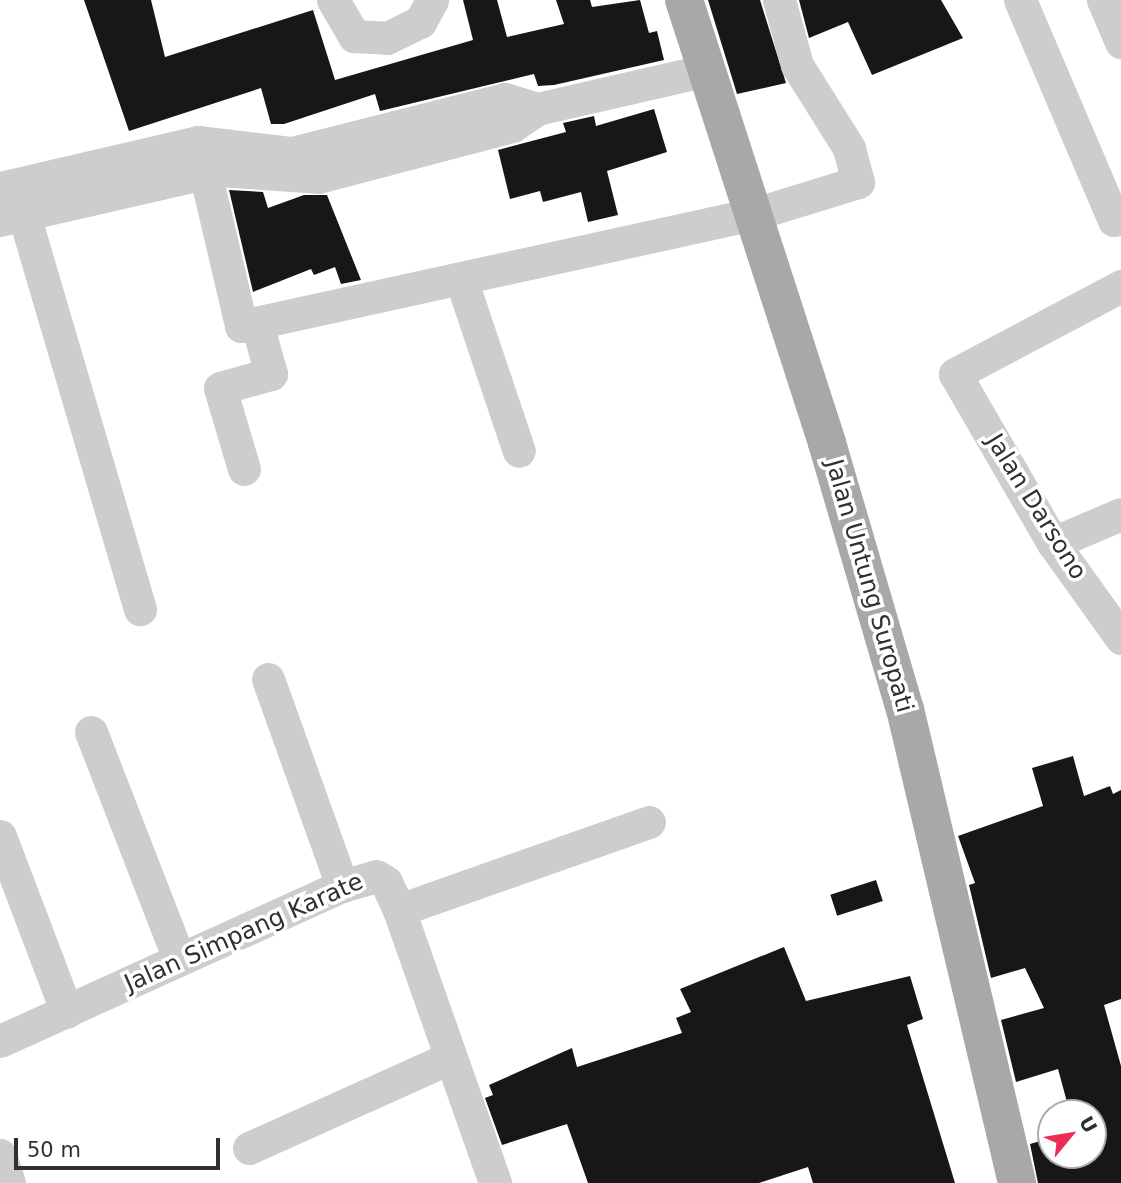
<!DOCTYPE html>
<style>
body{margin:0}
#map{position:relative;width:1121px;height:1183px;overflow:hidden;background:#fff;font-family:"DejaVu Sans",sans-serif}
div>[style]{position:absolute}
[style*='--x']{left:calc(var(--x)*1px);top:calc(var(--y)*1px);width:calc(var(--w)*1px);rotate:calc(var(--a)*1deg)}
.building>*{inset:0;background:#171717;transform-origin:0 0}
.minor>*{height:33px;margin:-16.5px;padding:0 16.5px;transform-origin:16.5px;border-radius:16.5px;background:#cdcdcd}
.major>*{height:38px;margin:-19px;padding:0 19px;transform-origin:19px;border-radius:19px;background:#a8a8a8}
span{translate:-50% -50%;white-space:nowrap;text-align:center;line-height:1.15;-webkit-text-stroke:7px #fff;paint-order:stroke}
.street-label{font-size:24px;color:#303030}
.north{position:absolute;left:1037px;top:1099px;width:70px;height:70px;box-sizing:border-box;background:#fff;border:2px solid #acacac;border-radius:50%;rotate:60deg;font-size:19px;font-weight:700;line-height:28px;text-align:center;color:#303030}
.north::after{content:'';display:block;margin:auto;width:24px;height:32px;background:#eb2e55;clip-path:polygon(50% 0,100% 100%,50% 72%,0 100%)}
.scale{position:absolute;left:14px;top:1138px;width:206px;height:32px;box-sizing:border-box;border:4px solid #303030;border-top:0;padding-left:9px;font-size:21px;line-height:24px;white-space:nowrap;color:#303030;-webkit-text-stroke:5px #fff;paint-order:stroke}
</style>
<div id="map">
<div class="building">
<div style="clip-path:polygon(84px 0,151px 0,165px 57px,313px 10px,335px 80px,473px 40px,463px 0,497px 0,507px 37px,564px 24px,556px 0,590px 0,592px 7px,640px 0,649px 33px,657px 31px,664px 60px,554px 85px,538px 86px,534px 74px,380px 111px,375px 94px,284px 124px,271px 124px,261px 88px,129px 131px)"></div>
<div style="clip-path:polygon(708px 0,760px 0,786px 83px,737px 94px)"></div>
<div style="clip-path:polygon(799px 0,941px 0,963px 38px,872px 75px,848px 22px,809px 38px)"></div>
<div style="clip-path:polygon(654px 109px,667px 152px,607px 171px,618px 215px,588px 222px,581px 192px,543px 202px,540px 191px,510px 199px,498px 150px,566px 132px,563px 123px,594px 116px,596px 126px)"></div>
<div style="clip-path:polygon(229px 190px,263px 192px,268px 208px,304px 195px,327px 195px,361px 280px,341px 284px,335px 267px,314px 275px,311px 269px,253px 292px)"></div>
<div style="clip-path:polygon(1073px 756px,1084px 796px,1110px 786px,1113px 794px,1121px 790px,1121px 999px,1104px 1005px,1121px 1066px,1121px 1183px,1038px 1183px,1030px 1144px,1051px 1138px,1051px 1155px,1093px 1155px,1093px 1113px,1070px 1113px,1058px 1069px,1016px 1082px,1001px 1020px,1044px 1008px,1025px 968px,991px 978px,969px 885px,975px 883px,958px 836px,1043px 806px,1032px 768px)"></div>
<div style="left:876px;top:880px;width:22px;height:48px;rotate:72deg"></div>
<div style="clip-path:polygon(784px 947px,806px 1001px,910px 976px,923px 1019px,907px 1025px,955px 1183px,813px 1183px,808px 1167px,759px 1183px,588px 1183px,567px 1124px,502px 1145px,485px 1098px,493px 1095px,489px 1085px,572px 1048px,577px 1067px,682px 1033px,676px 1018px,691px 1012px,680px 989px)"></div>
</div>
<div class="minor">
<div style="--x:333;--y:0;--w:42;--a:59.7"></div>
<div style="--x:354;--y:36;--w:33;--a:3"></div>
<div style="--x:387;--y:38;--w:37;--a:-26"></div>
<div style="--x:420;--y:22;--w:25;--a:-61"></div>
<div style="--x:1020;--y:0;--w:239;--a:66.9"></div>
<div style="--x:1114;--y:220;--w:8;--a:-23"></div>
<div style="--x:1103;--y:0;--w:46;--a:66.8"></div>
<div style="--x:198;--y:142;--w:189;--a:76.8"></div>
<div style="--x:241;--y:326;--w:525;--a:-12.32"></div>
<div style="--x:754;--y:214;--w:109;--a:-17.1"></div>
<div style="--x:858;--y:182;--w:35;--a:-105"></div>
<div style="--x:849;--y:148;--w:98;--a:-122.1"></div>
<div style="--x:797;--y:65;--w:67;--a:-105.5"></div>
<div style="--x:0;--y:188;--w:203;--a:-13.1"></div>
<div style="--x:198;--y:142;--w:95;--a:6.7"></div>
<div style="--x:292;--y:153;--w:220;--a:-14.2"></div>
<div style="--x:505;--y:99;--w:34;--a:17"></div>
<div style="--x:24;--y:215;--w:411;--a:73.6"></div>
<div style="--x:0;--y:220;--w:225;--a:-12.9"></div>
<div style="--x:219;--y:170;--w:99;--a:4"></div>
<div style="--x:318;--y:177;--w:201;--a:-14.7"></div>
<div style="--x:512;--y:126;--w:30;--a:-34"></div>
<div style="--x:537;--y:109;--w:174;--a:-12.9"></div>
<div style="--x:462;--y:282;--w:178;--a:71.4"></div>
<div style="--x:1121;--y:286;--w:188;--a:152.1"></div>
<div style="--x:955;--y:374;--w:195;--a:59.9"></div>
<div style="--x:1053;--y:543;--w:117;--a:54.4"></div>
<div style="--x:244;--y:469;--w:84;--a:-106.5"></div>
<div style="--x:220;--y:388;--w:53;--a:-15.4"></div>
<div style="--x:271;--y:374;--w:52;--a:-105.6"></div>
<div style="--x:1053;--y:543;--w:74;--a:-23.1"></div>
<div style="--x:268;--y:679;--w:220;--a:70.3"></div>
<div style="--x:91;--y:732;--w:243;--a:68.8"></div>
<div style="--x:0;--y:836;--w:188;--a:69.2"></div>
<div style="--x:399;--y:910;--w:265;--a:-19.4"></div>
<div style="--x:0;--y:1041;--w:375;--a:-24.4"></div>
<div style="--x:342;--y:886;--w:35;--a:-16"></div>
<div style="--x:376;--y:876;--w:12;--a:31"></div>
<div style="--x:386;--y:882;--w:31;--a:65"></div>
<div style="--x:399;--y:910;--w:289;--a:70.6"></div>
<div style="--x:249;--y:1148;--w:219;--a:-24.2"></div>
<div style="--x:0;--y:1155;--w:29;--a:72"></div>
</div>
<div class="major">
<div style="--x:684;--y:0;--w:466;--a:72.1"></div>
<div style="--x:827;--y:443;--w:277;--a:73.7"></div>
<div style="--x:905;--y:709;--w:487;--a:76.7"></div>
</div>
<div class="street-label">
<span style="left:1036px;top:507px;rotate:58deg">Jalan Darsono</span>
<span style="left:869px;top:586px;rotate:74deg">Jalan Untung Suropati</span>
<span style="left:244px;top:933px;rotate:-24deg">Jalan Simpang Karate</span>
</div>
<div class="north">U</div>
<div class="scale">50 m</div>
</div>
